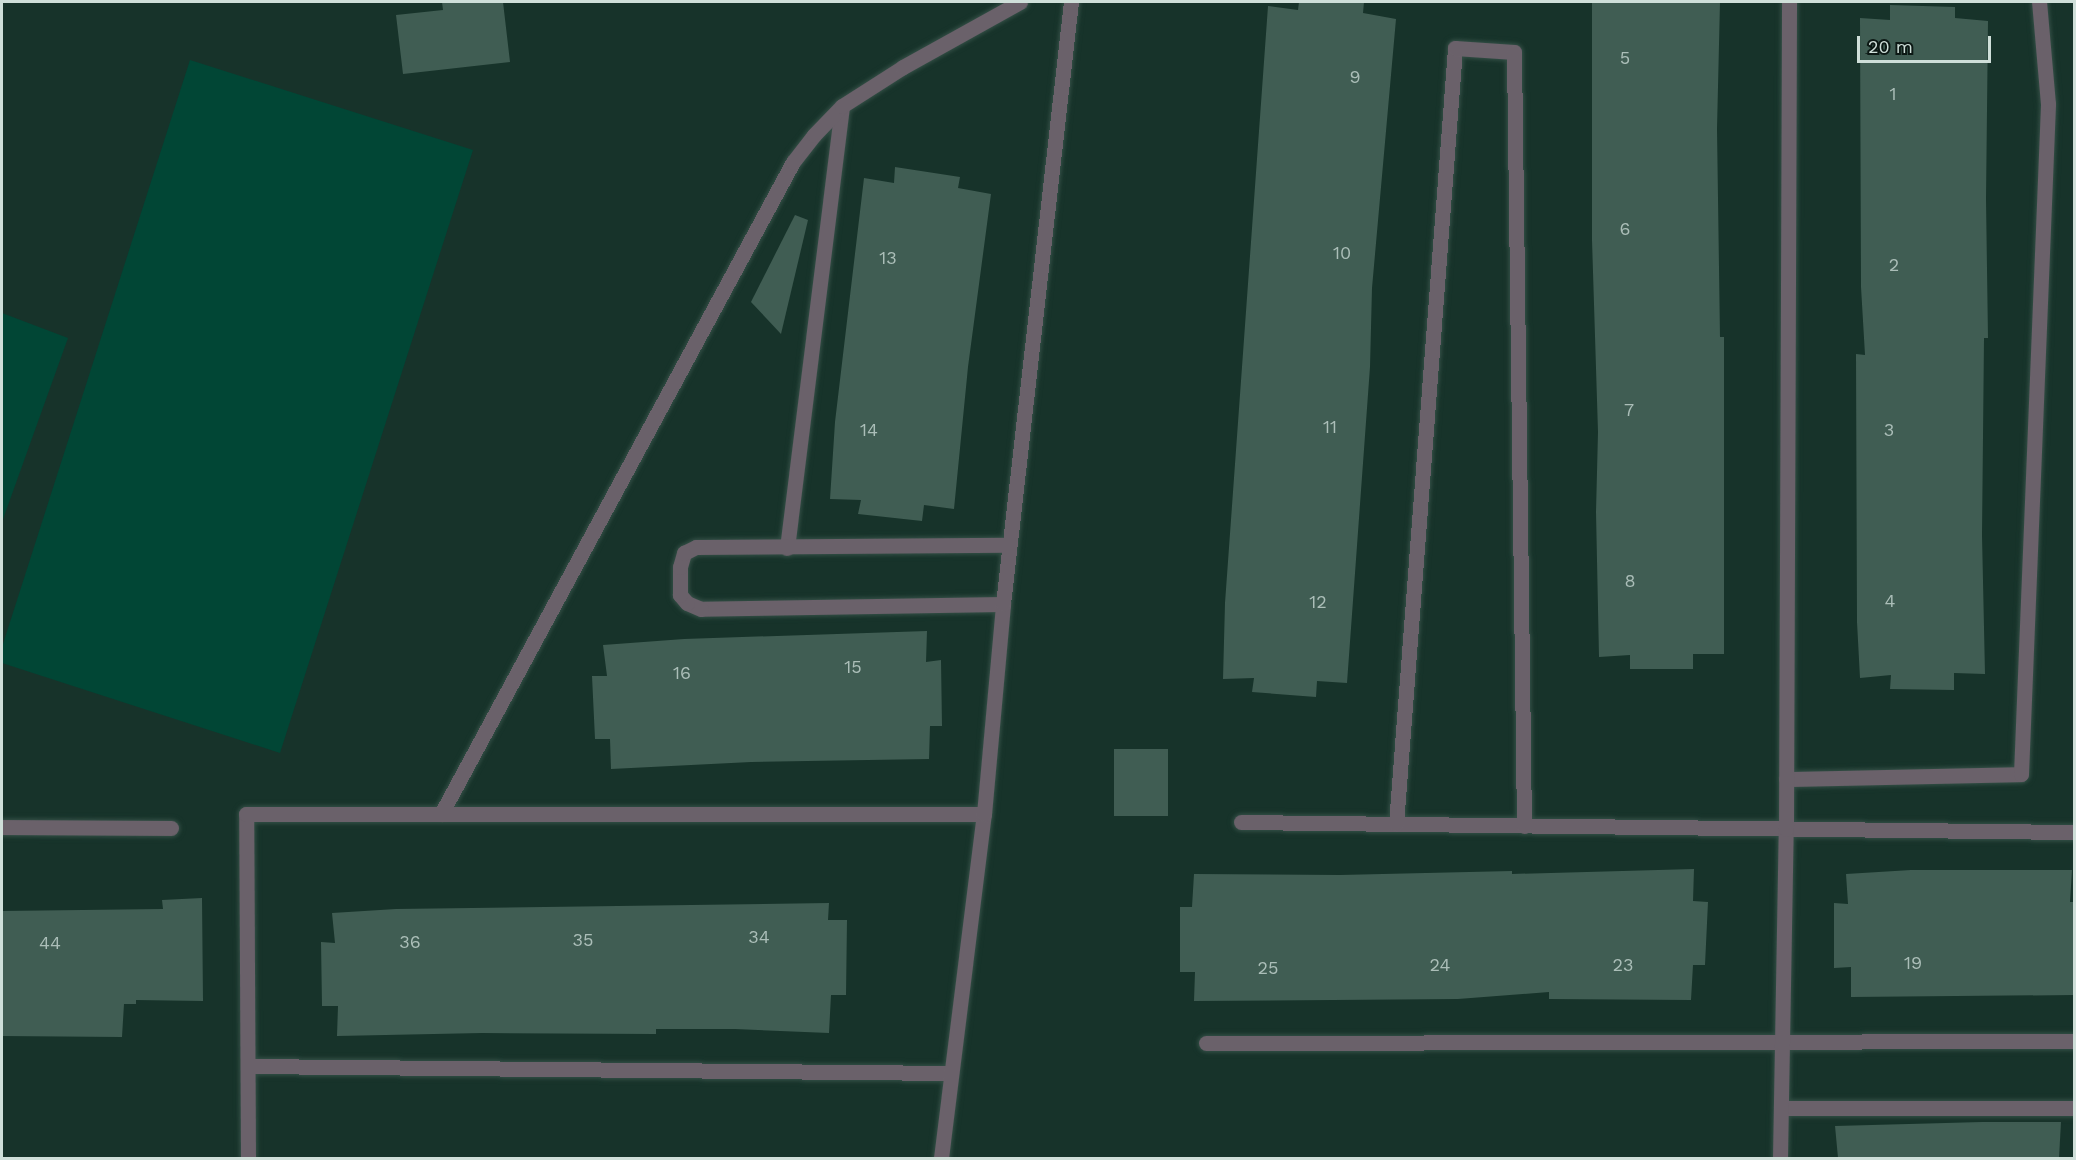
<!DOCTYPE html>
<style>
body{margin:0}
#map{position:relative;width:2076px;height:1160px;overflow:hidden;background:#17332a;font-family:"Work Sans",sans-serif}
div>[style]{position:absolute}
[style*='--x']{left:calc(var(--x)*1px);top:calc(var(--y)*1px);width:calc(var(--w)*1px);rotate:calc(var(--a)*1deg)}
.green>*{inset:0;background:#014635}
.building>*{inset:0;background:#405d53;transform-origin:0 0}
.roads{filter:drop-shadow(0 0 2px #344f46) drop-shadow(0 0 2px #344f46)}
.minor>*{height:15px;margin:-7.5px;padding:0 7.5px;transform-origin:7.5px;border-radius:7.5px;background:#6a616a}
span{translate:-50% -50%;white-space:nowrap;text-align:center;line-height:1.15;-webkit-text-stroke:4.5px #0c1814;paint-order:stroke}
.number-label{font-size:18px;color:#abbeb8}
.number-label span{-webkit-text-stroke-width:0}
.frame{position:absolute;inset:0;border:3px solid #cfdfd9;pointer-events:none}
.scale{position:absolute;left:1857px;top:36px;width:134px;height:27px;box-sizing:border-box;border:3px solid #cfdfd9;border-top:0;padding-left:8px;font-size:18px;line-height:21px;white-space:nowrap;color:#cfdfd9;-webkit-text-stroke:4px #0c1814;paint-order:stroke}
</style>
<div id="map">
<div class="green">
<div style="clip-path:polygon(190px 60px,473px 150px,280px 753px,2px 663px,2px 647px)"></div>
<div style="clip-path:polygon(2px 313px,68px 338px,2px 522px)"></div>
</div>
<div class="building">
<div style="clip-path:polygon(442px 2px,503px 2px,510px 62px,403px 74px,396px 15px,443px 10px)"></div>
<div style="clip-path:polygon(1299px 2px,1364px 2px,1363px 13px,1396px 19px,1372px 288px,1370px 367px,1347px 683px,1317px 681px,1316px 697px,1252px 692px,1254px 678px,1223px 679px,1225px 603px,1268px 6px,1298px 10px)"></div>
<div style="clip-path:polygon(1592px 2px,1720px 2px,1717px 129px,1720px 337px,1724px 337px,1724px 654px,1693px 654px,1693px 669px,1630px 669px,1630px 655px,1599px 657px,1596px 512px,1598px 432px,1592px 240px)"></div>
<div style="clip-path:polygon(1890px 5px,1955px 7px,1955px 18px,1988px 21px,1986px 199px,1988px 338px,1984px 338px,1982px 535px,1985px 674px,1954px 673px,1954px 690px,1890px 689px,1891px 675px,1860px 678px,1857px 622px,1856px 354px,1865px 355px,1861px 287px,1860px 18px,1890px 20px)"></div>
<div style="clip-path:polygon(895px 167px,960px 177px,958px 188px,991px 194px,968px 367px,954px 509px,924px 505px,922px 521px,858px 514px,861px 500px,830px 499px,835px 422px,864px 178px,894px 183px)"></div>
<div style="clip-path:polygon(795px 215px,808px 220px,781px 334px,751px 302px)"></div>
<div style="clip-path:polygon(927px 631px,926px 662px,941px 660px,942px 726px,930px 726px,929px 759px,751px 762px,611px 769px,610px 739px,595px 739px,592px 676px,607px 676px,603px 645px,684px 639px)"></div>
<div style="left:1114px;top:749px;width:54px;height:67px"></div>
<div style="clip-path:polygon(1694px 869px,1693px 901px,1708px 902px,1705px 965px,1693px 965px,1691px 1000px,1549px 999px,1549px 992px,1458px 999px,1194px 1001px,1195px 972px,1180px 972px,1180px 907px,1192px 907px,1194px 874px,1340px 875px,1512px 871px,1512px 874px)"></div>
<div style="clip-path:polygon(1911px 870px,2072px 870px,2070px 902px,2074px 902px,2074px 995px,1851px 997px,1851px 967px,1834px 968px,1834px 903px,1848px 904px,1846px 874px)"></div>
<div style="clip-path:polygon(202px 898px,203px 1001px,136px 1000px,136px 1004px,124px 1004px,122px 1037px,2px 1036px,2px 911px,163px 909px,162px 900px)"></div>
<div style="clip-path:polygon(829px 903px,828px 920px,847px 920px,846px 995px,831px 995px,829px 1033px,735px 1029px,656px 1029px,656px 1034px,482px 1033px,337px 1036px,338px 1006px,322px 1006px,321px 942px,335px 943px,332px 913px,396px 909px)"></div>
<div style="clip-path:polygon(1982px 1122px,2061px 1122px,2059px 1158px,1838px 1158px,1835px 1126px)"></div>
</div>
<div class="roads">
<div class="minor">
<div style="--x:787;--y:548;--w:445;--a:-82.9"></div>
<div style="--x:1003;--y:604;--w:302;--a:179.1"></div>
<div style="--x:701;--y:609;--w:15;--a:-157"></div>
<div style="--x:687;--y:603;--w:11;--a:-131"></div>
<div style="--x:680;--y:595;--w:28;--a:-90"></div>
<div style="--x:680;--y:567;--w:15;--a:-74"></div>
<div style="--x:684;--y:553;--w:13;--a:-27"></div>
<div style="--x:696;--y:547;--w:313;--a:-0.4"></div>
<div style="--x:1786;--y:779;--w:235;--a:-1.2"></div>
<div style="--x:2021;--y:774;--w:671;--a:-87.69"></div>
<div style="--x:2048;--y:104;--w:102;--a:-95"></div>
<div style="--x:441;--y:814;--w:741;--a:-61.64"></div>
<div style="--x:793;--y:162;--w:34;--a:-52"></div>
<div style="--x:814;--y:135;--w:40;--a:-46"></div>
<div style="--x:842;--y:106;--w:72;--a:-32.6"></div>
<div style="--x:903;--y:67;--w:134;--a:-29.1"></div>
<div style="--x:1241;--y:822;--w:833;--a:0.69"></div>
<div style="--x:1396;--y:824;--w:778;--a:-85.65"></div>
<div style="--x:1455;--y:48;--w:59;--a:3.9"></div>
<div style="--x:1514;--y:52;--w:774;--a:89.26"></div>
<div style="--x:2;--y:827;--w:169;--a:0.3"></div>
<div style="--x:1206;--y:1043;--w:868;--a:-0.13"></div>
<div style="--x:248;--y:1066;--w:703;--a:0.57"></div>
<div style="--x:1781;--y:1108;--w:293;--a:0"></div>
<div style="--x:248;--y:1158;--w:344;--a:-90.3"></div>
<div style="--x:246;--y:814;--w:738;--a:0"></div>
<div style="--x:941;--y:1158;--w:347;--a:-82.9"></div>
<div style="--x:984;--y:814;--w:211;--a:-84.8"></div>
<div style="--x:1003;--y:604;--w:606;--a:-83.56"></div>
<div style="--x:1780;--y:1158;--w:329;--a:-89"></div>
<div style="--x:1786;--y:829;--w:827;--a:-89.79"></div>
</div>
</div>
<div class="number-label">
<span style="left:1625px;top:58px">5</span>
<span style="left:1355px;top:77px">9</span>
<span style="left:1893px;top:94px">1</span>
<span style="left:1625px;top:229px">6</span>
<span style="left:1342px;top:253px">10</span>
<span style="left:888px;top:258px">13</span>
<span style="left:1894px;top:265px">2</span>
<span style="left:1629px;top:410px">7</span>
<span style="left:1330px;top:427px">11</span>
<span style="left:869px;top:430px">14</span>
<span style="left:1889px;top:430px">3</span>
<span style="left:1630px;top:581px">8</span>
<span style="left:1890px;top:601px">4</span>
<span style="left:1318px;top:602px">12</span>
<span style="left:853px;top:667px">15</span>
<span style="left:682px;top:673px">16</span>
<span style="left:759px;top:937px">34</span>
<span style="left:583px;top:940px">35</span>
<span style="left:410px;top:942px">36</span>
<span style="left:50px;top:943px">44</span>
<span style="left:1913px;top:963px">19</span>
<span style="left:1440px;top:965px">24</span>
<span style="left:1623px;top:965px">23</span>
<span style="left:1268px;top:968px">25</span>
</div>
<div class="frame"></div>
<div class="scale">20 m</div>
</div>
